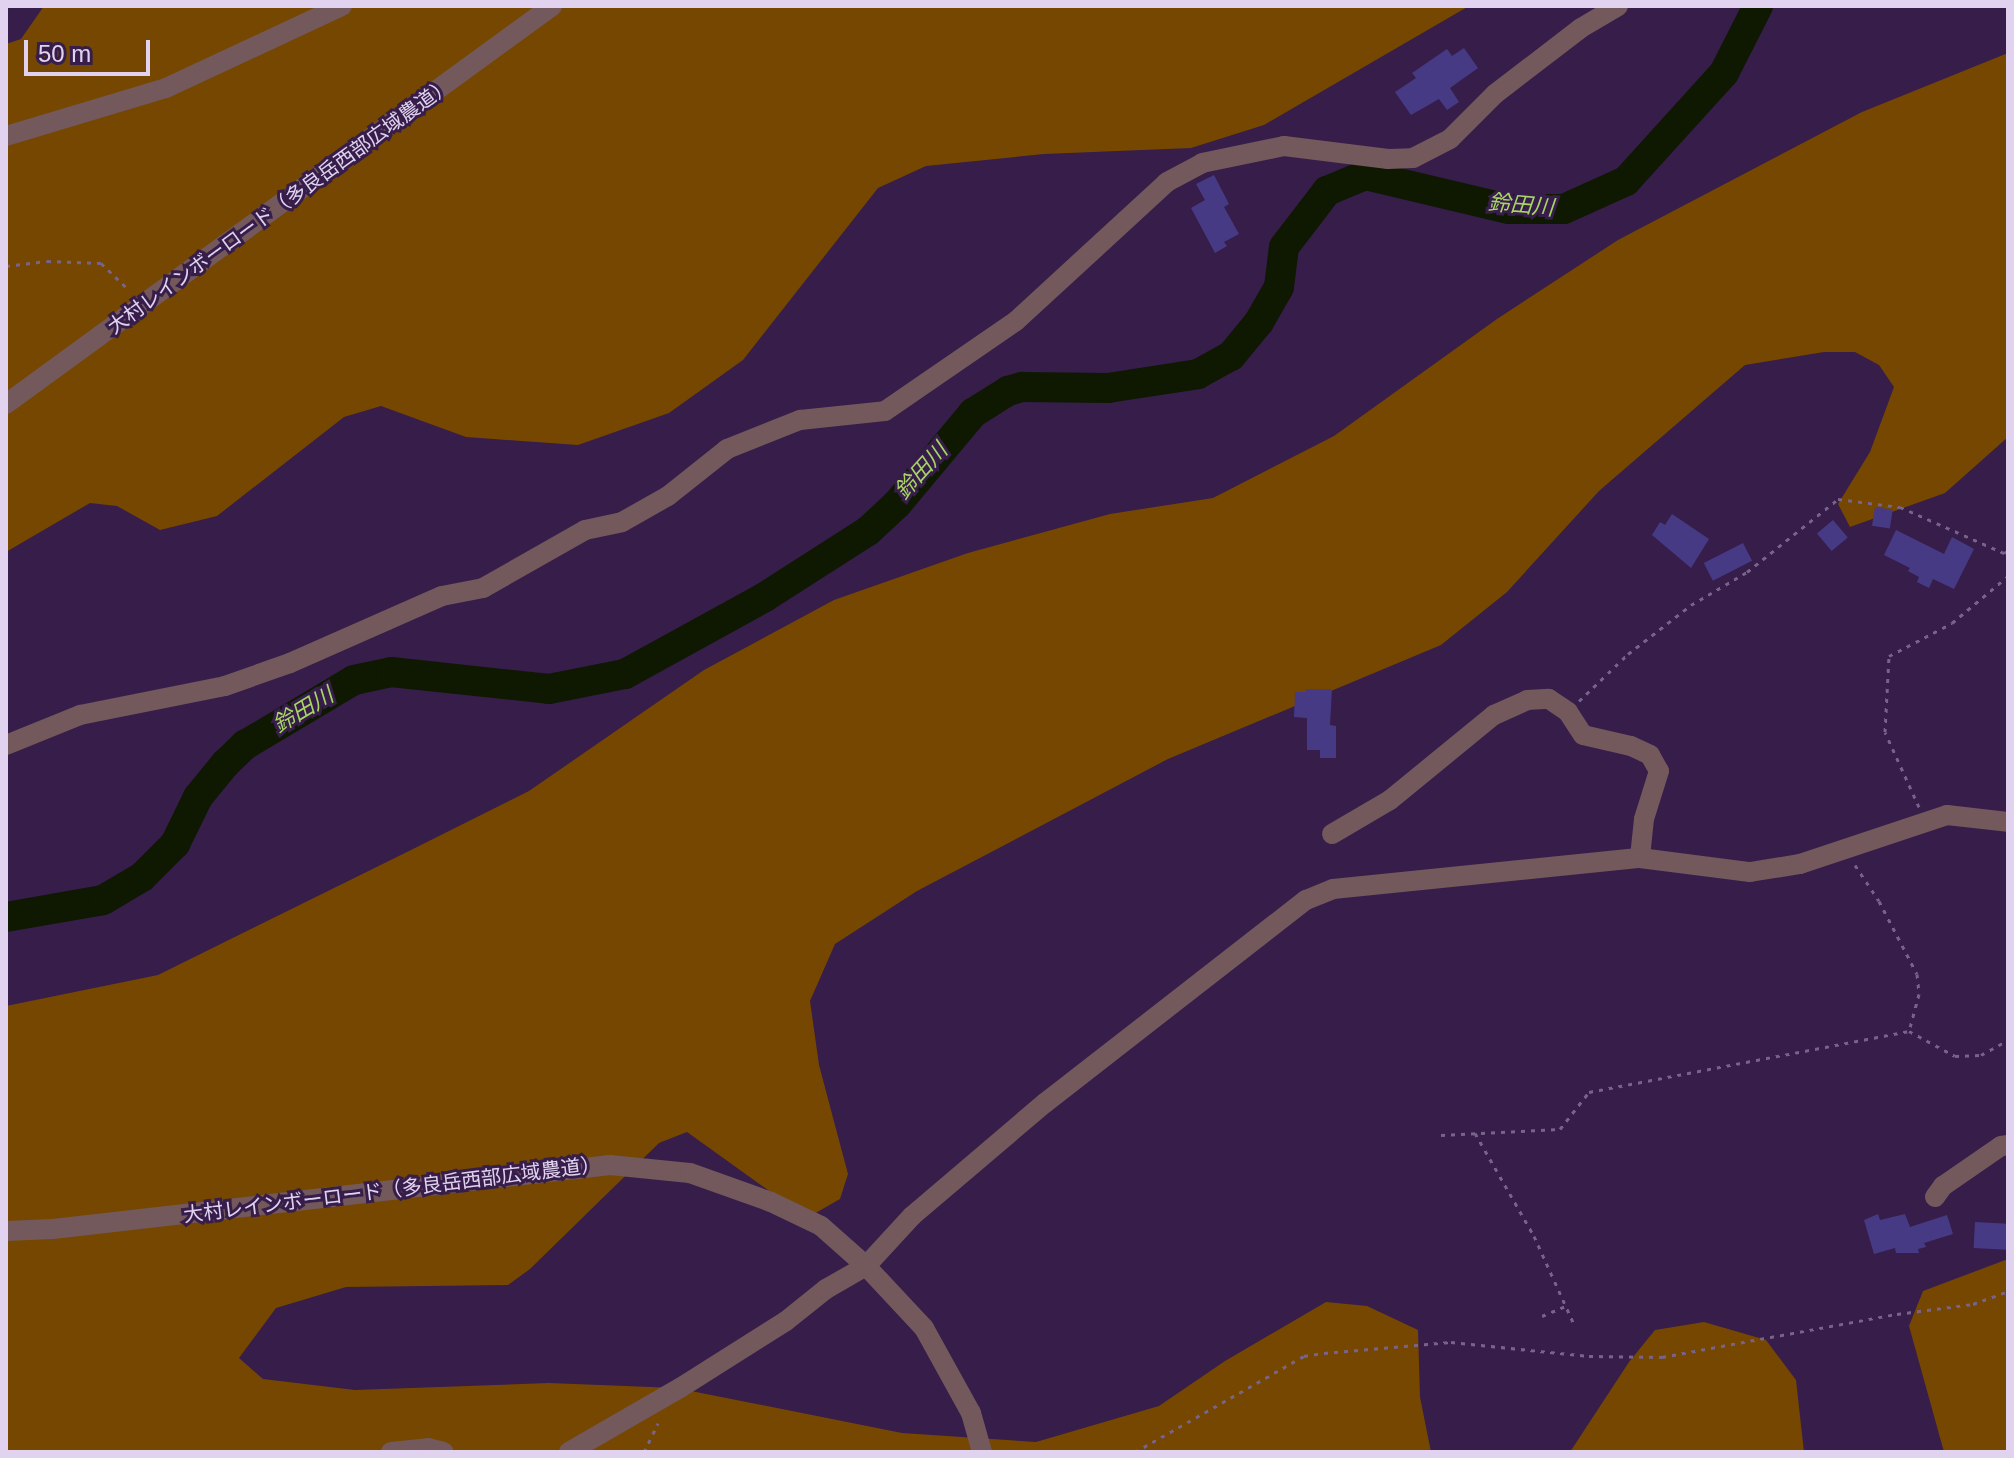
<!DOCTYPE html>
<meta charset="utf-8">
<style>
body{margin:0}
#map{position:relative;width:2014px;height:1458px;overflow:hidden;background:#361d4a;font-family:Helvetica,"Noto Sans JP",sans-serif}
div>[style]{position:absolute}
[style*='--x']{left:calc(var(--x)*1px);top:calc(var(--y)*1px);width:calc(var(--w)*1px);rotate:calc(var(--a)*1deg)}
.forest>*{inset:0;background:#764701}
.river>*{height:30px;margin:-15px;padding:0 15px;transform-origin:15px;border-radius:15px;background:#0f1901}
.building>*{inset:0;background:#473a85;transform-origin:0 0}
.path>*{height:3px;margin-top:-1.5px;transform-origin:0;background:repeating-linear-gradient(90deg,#78638a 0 4px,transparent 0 10px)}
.minor>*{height:20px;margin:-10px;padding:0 10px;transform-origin:10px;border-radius:10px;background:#73585c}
span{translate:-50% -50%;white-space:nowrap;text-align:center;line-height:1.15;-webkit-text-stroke:6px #361d4a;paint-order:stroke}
.street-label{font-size:20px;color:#e1d3f0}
.water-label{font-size:22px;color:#a8d564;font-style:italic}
.frame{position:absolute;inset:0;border:8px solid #e1d3f0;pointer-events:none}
.scale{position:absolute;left:24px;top:40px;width:126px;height:36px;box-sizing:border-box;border:4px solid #e1d3f0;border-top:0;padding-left:10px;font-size:24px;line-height:28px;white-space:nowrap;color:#e1d3f0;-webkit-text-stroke:6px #361d4a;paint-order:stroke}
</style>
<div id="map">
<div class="forest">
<div style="clip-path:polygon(44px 6px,1469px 6px,1264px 125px,1191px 148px,1044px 154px,926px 166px,878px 188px,743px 360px,669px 413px,578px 445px,466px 437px,381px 406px,344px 417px,217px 516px,160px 530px,117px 506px,90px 503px,6px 552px,6px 44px,21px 39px)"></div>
<div style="clip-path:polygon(2008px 53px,2008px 437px,1945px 493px,1850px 527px,1838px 504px,1870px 452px,1894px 387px,1879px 365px,1855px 352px,1824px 352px,1745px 365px,1599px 491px,1507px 592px,1441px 645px,1168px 759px,917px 891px,835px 944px,810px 1001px,819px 1065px,848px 1174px,840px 1199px,807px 1218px,687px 1132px,659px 1143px,530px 1269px,508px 1285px,346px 1287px,276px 1308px,239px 1358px,263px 1379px,355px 1390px,549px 1383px,676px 1388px,902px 1433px,1036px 1442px,1159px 1406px,1225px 1361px,1326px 1302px,1367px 1306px,1418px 1330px,1420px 1397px,1431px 1452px,6px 1452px,6px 1006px,158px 975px,411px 850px,529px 791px,704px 670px,834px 600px,968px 553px,1110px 514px,1213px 498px,1334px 436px,1497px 319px,1618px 240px,1862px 112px)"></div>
<div style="clip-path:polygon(2008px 1259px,2008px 1452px,1944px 1452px,1909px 1326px,1923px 1291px)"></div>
<div style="clip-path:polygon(1704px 1322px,1766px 1340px,1796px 1380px,1804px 1452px,1570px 1452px,1629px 1362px,1655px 1330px)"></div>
</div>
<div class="river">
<div style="--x:6;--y:917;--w:98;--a:-9.9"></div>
<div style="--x:103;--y:900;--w:45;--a:-30.5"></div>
<div style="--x:142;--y:877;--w:47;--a:-45"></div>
<div style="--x:175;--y:844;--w:52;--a:-63.9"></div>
<div style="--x:198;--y:797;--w:43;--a:-50.7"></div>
<div style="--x:225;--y:764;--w:28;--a:-44"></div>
<div style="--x:245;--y:745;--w:127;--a:-30.8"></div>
<div style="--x:354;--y:680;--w:38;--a:-12"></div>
<div style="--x:391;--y:672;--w:159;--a:6.1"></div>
<div style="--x:549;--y:689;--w:77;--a:-11.2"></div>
<div style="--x:625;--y:674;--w:160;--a:-28.8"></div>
<div style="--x:765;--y:597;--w:122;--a:-32.7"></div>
<div style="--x:868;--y:531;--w:40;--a:-43"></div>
<div style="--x:897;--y:504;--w:119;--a:-50.1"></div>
<div style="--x:973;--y:413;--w:41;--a:-32.2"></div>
<div style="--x:1008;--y:391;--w:15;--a:-16"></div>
<div style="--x:1022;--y:387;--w:86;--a:0.7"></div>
<div style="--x:1108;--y:388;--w:91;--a:-8.8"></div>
<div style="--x:1198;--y:374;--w:38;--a:-29"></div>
<div style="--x:1231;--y:356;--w:44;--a:-50.5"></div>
<div style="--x:1259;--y:322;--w:40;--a:-60.3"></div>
<div style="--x:1279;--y:287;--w:40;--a:-82.9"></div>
<div style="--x:1284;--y:247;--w:71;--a:-52.5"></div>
<div style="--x:1327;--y:191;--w:41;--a:-22.8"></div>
<div style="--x:1365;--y:175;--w:148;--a:13.3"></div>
<div style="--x:1509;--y:209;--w:55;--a:0"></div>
<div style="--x:1564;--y:209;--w:68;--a:-24.3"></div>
<div style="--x:1626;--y:181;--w:146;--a:-47.8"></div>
<div style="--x:1724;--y:73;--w:75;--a:-63.1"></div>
</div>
<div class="building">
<div style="clip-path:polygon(1464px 48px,1478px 68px,1450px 88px,1459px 102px,1447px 110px,1439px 99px,1411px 115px,1395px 92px,1416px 78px,1412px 73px,1447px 49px,1452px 56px)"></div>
<div style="clip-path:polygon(1214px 175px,1229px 204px,1224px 207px,1239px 234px,1224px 242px,1227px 246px,1215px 253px,1191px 208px,1205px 200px,1196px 184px)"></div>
<div style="left:1875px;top:507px;width:18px;height:19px;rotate:9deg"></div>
<div style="clip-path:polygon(1672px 514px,1709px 539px,1691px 568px,1652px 535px,1660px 522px,1665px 525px)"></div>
<div style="left:1833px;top:520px;width:23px;height:21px;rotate:50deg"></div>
<div style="clip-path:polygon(1896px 530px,1944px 554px,1952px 537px,1974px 549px,1954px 589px,1933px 579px,1929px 588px,1917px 582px,1919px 577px,1908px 571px,1910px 568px,1884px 555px)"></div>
<div style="left:1743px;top:543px;width:20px;height:44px;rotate:63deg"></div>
<div style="clip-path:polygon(1305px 689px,1332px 689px,1330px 725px,1336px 726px,1336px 758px,1320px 758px,1320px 750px,1307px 750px,1307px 718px,1294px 717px,1295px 692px,1306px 692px)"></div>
<div style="clip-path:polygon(1878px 1214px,1880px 1220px,1905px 1214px,1910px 1227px,1947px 1215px,1953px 1234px,1924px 1243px,1926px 1247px,1918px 1249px,1919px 1253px,1896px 1253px,1895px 1248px,1874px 1254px,1864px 1220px)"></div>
<div style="left:1975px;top:1222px;width:33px;height:26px;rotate:3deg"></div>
</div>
<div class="path">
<div style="--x:6;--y:266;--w:41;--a:-7"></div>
<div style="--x:47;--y:261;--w:54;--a:2.1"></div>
<div style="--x:101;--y:263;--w:40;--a:44"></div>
<div style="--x:1579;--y:701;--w:68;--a:-43.8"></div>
<div style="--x:1628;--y:654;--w:80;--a:-37.9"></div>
<div style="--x:1691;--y:605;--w:65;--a:-30.5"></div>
<div style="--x:1747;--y:572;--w:117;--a:-38.7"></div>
<div style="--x:1838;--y:499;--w:63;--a:7.4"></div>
<div style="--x:1900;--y:507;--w:114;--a:23.9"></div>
<div style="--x:2004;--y:553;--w:4;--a:-27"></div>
<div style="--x:1919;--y:807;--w:82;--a:-114.4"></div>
<div style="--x:1885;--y:732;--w:76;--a:-87"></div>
<div style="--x:1889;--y:656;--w:71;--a:-27.6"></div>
<div style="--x:1952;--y:623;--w:73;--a:-40"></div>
<div style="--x:1855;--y:865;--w:43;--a:56.3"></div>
<div style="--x:1879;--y:901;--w:82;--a:62.5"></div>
<div style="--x:1917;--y:974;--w:20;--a:84"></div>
<div style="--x:1919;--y:994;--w:38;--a:105"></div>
<div style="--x:1475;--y:1133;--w:119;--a:60.2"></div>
<div style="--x:1534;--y:1236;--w:97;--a:65.6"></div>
<div style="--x:1441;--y:1135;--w:119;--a:-2.9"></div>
<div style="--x:1560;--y:1129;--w:47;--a:-51.9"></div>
<div style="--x:1589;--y:1092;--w:326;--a:-10.8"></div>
<div style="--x:1909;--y:1031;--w:52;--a:28.5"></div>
<div style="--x:1955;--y:1056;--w:26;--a:-2"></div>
<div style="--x:1981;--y:1055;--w:31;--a:-29"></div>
<div style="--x:1542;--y:1316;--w:26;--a:-23"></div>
<div style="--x:644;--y:1452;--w:32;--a:-64"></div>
<div style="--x:1135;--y:1452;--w:194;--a:-29.6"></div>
<div style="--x:1304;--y:1356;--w:20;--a:-9"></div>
<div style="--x:1324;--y:1353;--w:127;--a:-5"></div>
<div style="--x:1451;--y:1342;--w:139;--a:5.8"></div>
<div style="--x:1589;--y:1356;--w:73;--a:0.8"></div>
<div style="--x:1662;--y:1357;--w:239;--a:-10.4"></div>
<div style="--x:1897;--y:1314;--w:77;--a:-7.5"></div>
<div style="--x:1973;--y:1304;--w:37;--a:-20"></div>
</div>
<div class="minor">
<div style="--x:6;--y:136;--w:167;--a:-16.7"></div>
<div style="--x:166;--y:88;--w:194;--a:-25"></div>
<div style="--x:6;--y:404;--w:676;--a:-36.09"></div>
<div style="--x:6;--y:745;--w:80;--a:-22.1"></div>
<div style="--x:80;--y:715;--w:148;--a:-11.3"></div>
<div style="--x:225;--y:686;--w:69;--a:-19.5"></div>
<div style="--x:290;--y:663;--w:166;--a:-23.8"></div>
<div style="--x:442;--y:596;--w:42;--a:-11"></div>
<div style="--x:483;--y:588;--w:117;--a:-29.6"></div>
<div style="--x:585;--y:530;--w:38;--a:-12"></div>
<div style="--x:622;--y:522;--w:53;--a:-29.5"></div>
<div style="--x:668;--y:496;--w:75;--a:-38.5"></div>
<div style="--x:727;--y:449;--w:79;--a:-21.7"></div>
<div style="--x:800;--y:420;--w:85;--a:-6"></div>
<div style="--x:885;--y:411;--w:159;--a:-34.5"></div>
<div style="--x:1016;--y:321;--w:205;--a:-42.6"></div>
<div style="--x:1167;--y:182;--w:40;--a:-28"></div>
<div style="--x:1202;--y:163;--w:84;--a:-11.7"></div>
<div style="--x:1284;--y:146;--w:105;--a:7.1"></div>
<div style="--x:1388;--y:159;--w:25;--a:-2"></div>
<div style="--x:1413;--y:158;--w:42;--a:-27.2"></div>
<div style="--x:1450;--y:139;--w:64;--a:-45"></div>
<div style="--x:1495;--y:94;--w:108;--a:-37.5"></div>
<div style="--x:1581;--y:28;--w:43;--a:-30.7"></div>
<div style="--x:1332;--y:834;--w:67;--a:-30.4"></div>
<div style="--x:1390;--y:800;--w:134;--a:-39.3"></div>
<div style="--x:1494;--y:715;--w:36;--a:-24"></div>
<div style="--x:1527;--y:700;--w:22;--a:-3"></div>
<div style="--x:1549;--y:699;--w:23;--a:34"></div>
<div style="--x:1568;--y:712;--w:27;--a:57"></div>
<div style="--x:1583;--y:735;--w:49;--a:12.9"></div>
<div style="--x:1631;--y:746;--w:21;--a:25"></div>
<div style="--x:1650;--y:755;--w:18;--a:61"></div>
<div style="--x:1659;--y:771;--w:50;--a:107.4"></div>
<div style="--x:1644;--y:819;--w:39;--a:96"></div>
<div style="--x:1935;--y:1197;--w:14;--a:-54"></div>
<div style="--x:1943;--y:1186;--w:70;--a:-34.6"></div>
<div style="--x:2001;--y:1146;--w:7;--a:-8"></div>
<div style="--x:6;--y:1231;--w:47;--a:-2.4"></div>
<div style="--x:53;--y:1229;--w:561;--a:-6.55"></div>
<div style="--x:610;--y:1165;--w:80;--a:5.7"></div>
<div style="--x:690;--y:1173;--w:86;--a:19.7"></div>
<div style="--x:771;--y:1202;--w:55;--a:25.6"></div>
<div style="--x:821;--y:1226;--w:60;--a:41.6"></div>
<div style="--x:866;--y:1266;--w:85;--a:46.9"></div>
<div style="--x:924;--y:1328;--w:97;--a:61.1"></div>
<div style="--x:971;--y:1413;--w:41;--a:74.2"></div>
<div style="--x:391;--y:1452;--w:37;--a:-6"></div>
<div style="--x:428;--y:1448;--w:16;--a:14"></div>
<div style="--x:569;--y:1452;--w:128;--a:-30"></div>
<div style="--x:680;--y:1388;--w:125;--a:-32.3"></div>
<div style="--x:786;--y:1321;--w:51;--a:-38.7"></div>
<div style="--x:826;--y:1289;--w:46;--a:-29.9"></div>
<div style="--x:866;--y:1266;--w:68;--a:-47.4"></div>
<div style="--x:912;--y:1216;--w:175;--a:-40.4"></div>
<div style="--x:1045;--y:1103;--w:331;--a:-37.9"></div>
<div style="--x:1306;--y:900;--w:29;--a:-22"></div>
<div style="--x:1333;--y:889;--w:309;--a:-5.8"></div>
<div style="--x:1640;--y:858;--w:111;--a:7.3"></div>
<div style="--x:1750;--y:872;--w:51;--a:-9.1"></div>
<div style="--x:1800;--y:864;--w:155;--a:-18.4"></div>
<div style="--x:1947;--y:815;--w:61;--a:6.5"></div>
</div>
<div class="street-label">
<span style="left:280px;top:206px;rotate:-36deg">大村レインボーロード（多良岳西部広域農道）</span>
<span style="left:392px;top:1190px;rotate:-7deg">大村レインボーロード（多良岳西部広域農道）</span>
</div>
<div class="water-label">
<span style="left:1521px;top:205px;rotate:5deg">鈴田川</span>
<span style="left:921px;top:471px;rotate:-48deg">鈴田川</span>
<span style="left:303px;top:710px;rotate:-31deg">鈴田川</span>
</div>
<div class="frame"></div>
<div class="scale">50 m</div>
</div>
